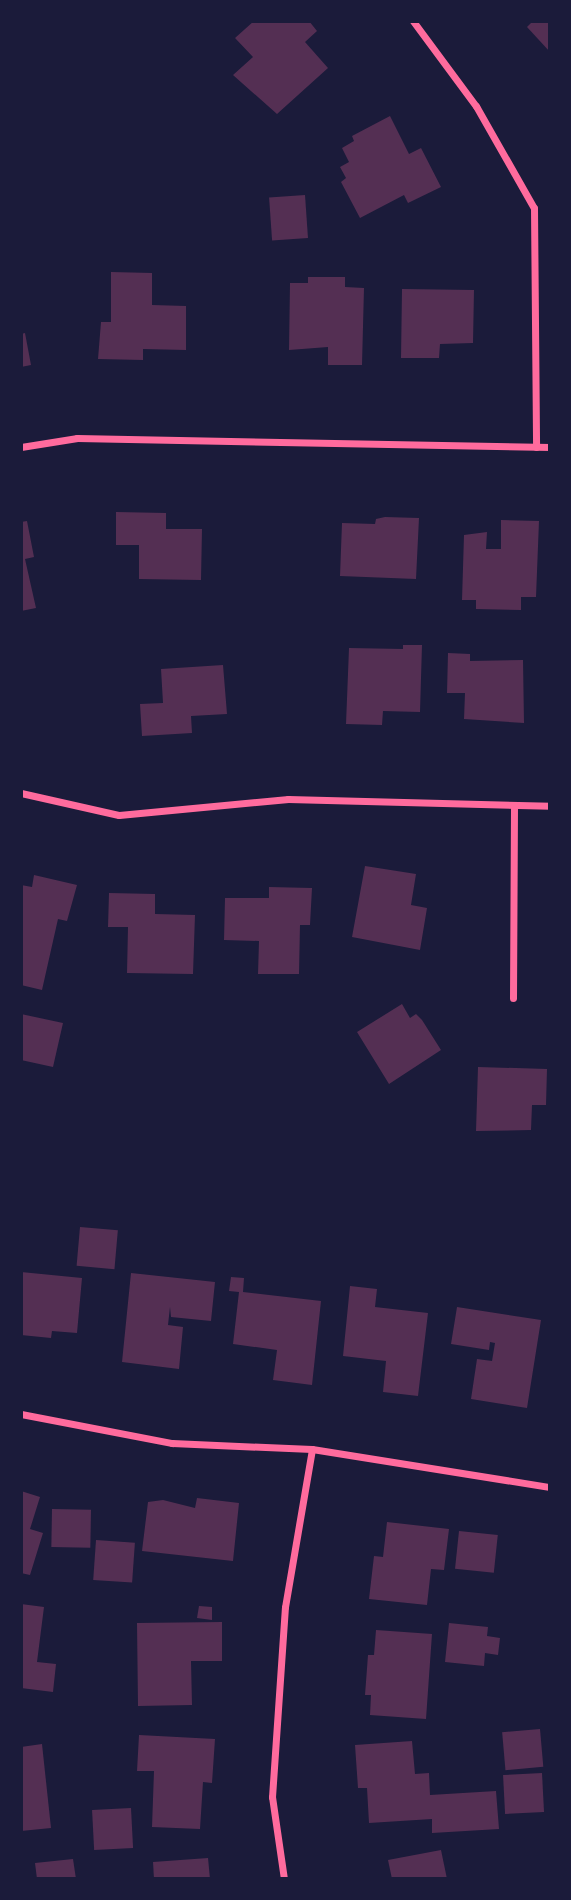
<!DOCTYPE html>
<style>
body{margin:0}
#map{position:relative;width:571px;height:1900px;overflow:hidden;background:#1b1b3a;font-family:"Fira Sans Condensed",sans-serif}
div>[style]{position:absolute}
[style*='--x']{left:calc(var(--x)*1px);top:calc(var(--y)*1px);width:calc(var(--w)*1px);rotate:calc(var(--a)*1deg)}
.building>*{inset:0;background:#542f53;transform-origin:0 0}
.minor>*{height:7px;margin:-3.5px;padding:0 3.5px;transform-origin:3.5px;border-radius:3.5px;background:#ff6b9d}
span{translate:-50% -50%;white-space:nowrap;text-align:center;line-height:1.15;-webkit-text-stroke:7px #1b1b3a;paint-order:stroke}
.frame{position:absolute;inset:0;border:23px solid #1b1b3a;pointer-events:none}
</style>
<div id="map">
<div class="building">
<div style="clip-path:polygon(254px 21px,309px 21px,317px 31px,305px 42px,328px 68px,277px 114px,233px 75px,253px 57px,235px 38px)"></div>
<div style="clip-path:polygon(533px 21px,550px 21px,550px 52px,527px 27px)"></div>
<div style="clip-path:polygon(390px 116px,409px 154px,421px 148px,441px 187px,408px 203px,404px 195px,360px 218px,341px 182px,346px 178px,340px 167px,349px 162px,342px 148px,354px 141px,352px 136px)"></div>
<div style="left:305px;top:195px;width:43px;height:36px;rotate:86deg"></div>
<div style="clip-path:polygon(111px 272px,152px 273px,152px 305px,186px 306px,186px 350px,143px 349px,143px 360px,98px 359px,101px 322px,111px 322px)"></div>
<div style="clip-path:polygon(308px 277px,345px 277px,345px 287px,364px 288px,362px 365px,328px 365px,328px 347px,289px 350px,290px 283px,308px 283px)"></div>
<div style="clip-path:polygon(402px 289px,474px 290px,473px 343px,440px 344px,439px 358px,401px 358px)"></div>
<div style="clip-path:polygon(25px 333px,31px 365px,21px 367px,21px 334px)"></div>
<div style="clip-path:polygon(116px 512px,166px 513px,166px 529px,202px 529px,201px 580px,139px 579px,139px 545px,116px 545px)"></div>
<div style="clip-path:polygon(385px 517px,419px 518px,416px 579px,340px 576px,342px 523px,375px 524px,376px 519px)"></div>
<div style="clip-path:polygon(501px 520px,539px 521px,536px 597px,521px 597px,521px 610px,476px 609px,476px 600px,462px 600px,464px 535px,487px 532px,486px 549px,501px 549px)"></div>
<div style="clip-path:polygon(27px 521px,34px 557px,25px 559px,36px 608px,21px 611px,21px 522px)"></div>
<div style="clip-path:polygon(403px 645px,422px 645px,420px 712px,383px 711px,382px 725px,346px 724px,349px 648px,403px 649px)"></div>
<div style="clip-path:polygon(448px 653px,470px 654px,470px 661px,523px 660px,524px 723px,464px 719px,465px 693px,447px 693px)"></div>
<div style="clip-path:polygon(223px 665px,227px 714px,191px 716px,192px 733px,142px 736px,140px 704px,163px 703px,161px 669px)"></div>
<div style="clip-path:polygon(365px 866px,416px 874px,411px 905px,427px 908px,420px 950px,352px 937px)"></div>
<div style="clip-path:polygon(34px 875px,77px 885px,67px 921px,58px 919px,42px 990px,21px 985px,21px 885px,32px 887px)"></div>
<div style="clip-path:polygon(269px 887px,312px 888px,310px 925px,300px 925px,299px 974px,258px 974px,259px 941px,224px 940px,225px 898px,269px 898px)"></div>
<div style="clip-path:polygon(109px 893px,155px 894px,155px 914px,195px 915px,193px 974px,127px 973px,128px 927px,108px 927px)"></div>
<div style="clip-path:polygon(402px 1004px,410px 1018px,416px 1014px,422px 1020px,441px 1050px,389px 1084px,357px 1032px)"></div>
<div style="clip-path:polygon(21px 1014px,63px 1023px,53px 1067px,21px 1060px)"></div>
<div style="clip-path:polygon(478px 1067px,547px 1069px,546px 1105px,532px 1105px,531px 1130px,476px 1131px)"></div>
<div style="left:80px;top:1227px;width:38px;height:39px;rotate:5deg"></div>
<div style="clip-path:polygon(21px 1272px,82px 1278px,77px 1333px,52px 1331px,51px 1338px,21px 1335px)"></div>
<div style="clip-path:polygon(131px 1273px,215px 1282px,211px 1321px,171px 1317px,170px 1307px,168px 1325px,183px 1327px,179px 1369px,122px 1362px)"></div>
<div style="clip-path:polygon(231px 1277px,244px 1278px,243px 1292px,321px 1301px,312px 1385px,273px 1380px,277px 1350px,233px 1344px,239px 1292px,229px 1291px)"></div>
<div style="clip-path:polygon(350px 1286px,377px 1289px,375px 1307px,428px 1313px,418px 1396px,383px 1392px,386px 1361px,343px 1356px)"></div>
<div style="clip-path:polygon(457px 1307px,541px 1320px,527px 1408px,471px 1399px,477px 1359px,492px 1361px,495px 1343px,490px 1342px,489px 1350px,451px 1344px)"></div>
<div style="clip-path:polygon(21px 1491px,40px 1497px,30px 1529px,43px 1533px,30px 1575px,21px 1573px)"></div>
<div style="clip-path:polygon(197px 1498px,239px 1503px,233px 1561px,142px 1551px,148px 1502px,163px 1500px,195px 1508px)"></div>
<div style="left:52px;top:1509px;width:39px;height:38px;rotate:1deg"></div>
<div style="clip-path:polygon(387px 1522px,449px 1529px,444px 1570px,431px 1569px,427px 1605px,369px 1599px,374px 1556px,383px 1557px)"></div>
<div style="left:459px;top:1531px;width:39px;height:38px;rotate:6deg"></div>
<div style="left:96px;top:1540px;width:39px;height:40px;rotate:4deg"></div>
<div style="clip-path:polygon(21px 1604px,44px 1607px,37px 1662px,56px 1664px,53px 1692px,21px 1688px)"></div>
<div style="clip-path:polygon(199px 1606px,212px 1607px,212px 1620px,197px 1618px)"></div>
<div style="clip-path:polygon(222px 1622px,222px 1661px,191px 1661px,192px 1705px,138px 1706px,137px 1623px)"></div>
<div style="clip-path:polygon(449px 1623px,488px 1627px,487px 1636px,500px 1638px,498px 1655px,485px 1653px,484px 1666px,445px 1662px)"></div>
<div style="clip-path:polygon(376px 1630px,432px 1634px,426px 1719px,370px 1715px,371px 1695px,365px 1695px,368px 1655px,374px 1655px)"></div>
<div style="left:540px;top:1729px;width:38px;height:38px;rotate:85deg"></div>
<div style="clip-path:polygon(139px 1735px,215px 1739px,212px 1783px,203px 1782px,200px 1829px,152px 1827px,154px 1771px,137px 1771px)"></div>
<div style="clip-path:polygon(412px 1741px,415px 1774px,429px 1773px,430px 1795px,496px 1791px,499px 1829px,432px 1833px,432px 1819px,369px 1823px,367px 1788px,358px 1788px,355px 1745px)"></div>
<div style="clip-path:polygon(42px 1744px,51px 1828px,21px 1831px,21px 1747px)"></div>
<div style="left:542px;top:1773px;width:39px;height:39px;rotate:87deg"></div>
<div style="left:131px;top:1808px;width:40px;height:39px;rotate:87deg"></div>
<div style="clip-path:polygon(441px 1850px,447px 1879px,392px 1879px,388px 1860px)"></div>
<div style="clip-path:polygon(208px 1858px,210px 1879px,154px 1879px,153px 1862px)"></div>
<div style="clip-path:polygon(73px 1859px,76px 1879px,37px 1879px,35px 1863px)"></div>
</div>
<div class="minor">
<div style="--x:413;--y:21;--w:106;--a:53.5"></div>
<div style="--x:476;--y:106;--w:117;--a:60.4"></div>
<div style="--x:534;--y:208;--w:239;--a:89.5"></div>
<div style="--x:21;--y:447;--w:57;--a:-9.1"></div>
<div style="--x:77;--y:438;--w:473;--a:1.1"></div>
<div style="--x:21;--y:793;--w:100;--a:12.7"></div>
<div style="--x:119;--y:815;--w:170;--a:-5.4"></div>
<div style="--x:288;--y:799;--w:262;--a:1.5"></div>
<div style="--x:513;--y:998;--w:193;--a:-89.7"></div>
<div style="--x:21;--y:1414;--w:154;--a:10.9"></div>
<div style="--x:172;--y:1443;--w:140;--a:2.5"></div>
<div style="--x:312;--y:1449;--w:241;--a:9.1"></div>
<div style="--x:284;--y:1879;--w:83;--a:-98.3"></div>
<div style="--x:272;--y:1797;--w:190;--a:-86.1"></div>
<div style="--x:285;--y:1607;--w:160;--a:-80.3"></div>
</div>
<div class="frame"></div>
</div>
